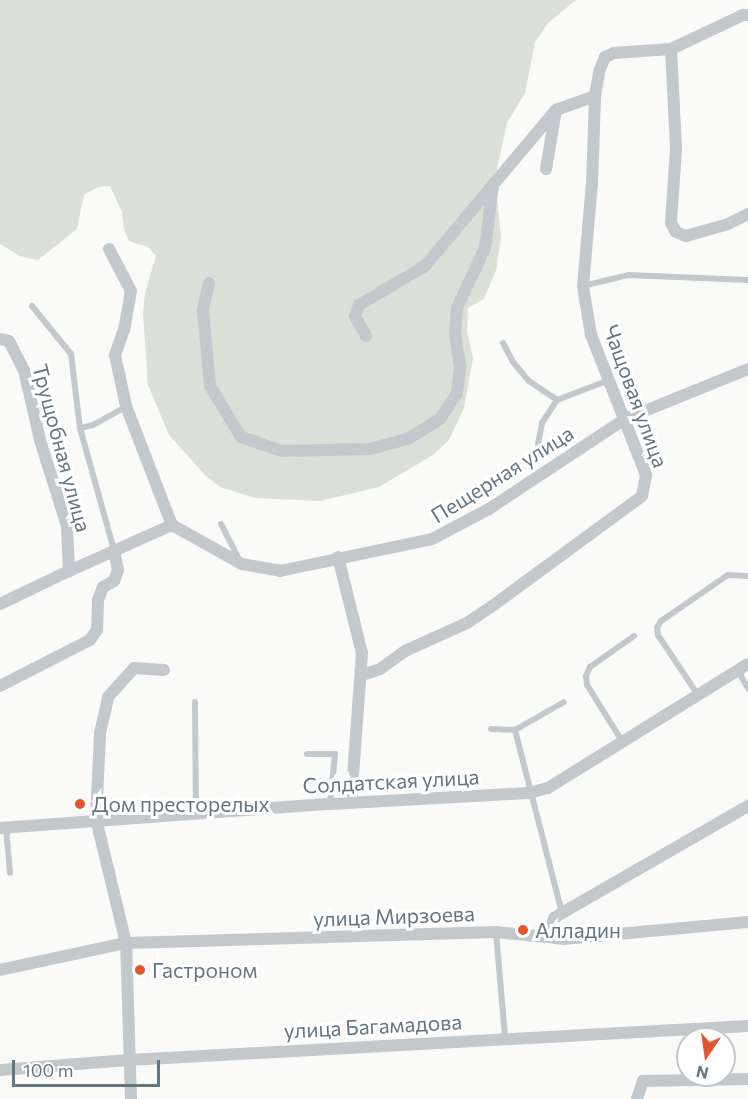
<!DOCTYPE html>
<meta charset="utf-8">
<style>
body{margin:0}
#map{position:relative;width:748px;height:1099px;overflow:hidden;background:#fafaf8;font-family:Commissioner,sans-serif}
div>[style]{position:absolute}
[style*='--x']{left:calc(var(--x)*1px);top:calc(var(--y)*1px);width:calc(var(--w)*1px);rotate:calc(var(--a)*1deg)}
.green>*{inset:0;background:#dadfd7}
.lane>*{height:6px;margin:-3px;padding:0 3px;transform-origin:3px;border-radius:3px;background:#c3c8cc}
.street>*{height:12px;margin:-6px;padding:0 6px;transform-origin:6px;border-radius:6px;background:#c3c8cc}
.dots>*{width:16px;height:16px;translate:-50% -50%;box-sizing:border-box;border:3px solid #fff;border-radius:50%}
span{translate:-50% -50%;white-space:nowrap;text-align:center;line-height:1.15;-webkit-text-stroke:6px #fff;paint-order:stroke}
.street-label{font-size:21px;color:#657683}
.poi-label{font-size:21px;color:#657683}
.left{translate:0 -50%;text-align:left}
.north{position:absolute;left:676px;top:1027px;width:60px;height:60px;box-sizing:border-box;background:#fff;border:2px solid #c1c8cd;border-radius:50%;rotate:193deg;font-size:16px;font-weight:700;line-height:24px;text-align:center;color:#657683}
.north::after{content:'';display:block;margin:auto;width:21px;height:27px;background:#e4572e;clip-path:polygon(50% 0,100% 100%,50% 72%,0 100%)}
.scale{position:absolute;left:12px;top:1060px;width:148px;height:27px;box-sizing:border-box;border:3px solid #657683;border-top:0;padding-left:8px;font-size:18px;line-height:21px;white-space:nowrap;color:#657683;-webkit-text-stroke:4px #fff;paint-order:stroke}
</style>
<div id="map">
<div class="green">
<div style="clip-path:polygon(0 0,576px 0,548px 23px,535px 42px,525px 93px,507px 123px,495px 178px,501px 237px,496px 270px,484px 299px,468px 308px,467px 331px,473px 358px,464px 408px,449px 440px,433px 455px,379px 487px,320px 501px,255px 498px,220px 487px,206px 476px,169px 435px,148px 385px,143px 313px,145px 293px,156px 256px,148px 247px,129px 241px,124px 229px,122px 212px,110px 186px,98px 187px,84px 195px,77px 229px,38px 260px,20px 256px,0 244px)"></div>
</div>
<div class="lane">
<div style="--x:583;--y:286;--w:46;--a:-13.7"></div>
<div style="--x:628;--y:275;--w:120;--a:2.4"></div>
<div style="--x:32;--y:306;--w:62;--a:50.9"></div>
<div style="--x:71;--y:354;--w:75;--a:83.1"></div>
<div style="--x:503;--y:343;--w:21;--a:62"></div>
<div style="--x:513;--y:362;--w:25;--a:50"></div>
<div style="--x:529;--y:381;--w:34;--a:34"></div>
<div style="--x:538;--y:444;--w:21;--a:-79"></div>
<div style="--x:542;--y:423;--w:27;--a:-57"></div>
<div style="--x:557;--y:400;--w:56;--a:-21"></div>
<div style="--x:221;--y:524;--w:42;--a:62.8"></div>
<div style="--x:114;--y:550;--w:127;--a:-105.6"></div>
<div style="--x:80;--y:428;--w:13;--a:-13"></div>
<div style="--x:93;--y:425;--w:38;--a:-29"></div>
<div style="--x:738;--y:671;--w:20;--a:60"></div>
<div style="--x:698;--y:695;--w:72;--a:-123.7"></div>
<div style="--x:658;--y:635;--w:7;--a:-98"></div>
<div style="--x:657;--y:628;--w:8;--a:-60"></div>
<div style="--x:661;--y:621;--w:81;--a:-34.5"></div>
<div style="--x:728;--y:575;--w:20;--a:3"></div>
<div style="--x:195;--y:702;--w:111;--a:89.5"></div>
<div style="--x:491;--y:729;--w:24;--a:2"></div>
<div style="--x:622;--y:741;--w:66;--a:-122"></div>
<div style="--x:587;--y:685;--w:9;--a:-96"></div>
<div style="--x:586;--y:676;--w:10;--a:-66"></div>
<div style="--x:590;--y:667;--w:54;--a:-35.2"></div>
<div style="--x:307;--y:754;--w:28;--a:0"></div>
<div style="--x:335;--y:754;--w:50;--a:95.7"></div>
<div style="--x:6;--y:828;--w:45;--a:84.9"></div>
<div style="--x:562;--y:913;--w:189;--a:-104.4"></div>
<div style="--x:515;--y:730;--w:56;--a:-29.7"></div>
<div style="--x:496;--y:932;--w:106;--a:85.1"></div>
</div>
<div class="street">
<div style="--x:671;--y:49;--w:100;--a:87.1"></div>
<div style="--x:676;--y:149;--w:74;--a:93.9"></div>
<div style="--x:671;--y:223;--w:10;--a:61"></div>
<div style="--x:676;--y:232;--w:11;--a:22"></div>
<div style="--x:686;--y:236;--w:44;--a:-15.9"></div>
<div style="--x:728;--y:224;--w:22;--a:-27"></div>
<div style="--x:546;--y:169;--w:60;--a:-80.4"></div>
<div style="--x:556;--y:110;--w:41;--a:-19.7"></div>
<div style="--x:109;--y:249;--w:47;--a:62.4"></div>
<div style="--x:131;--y:291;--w:39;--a:100"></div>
<div style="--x:124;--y:329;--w:28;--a:109"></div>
<div style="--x:115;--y:355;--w:52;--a:77.8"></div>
<div style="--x:126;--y:406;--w:128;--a:68.9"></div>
<div style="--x:172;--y:525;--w:80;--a:29.1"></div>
<div style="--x:242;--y:564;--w:39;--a:10"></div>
<div style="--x:280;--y:571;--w:155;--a:-11.9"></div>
<div style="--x:432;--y:539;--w:64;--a:-27.8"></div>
<div style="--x:489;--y:509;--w:163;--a:-33.5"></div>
<div style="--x:625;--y:419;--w:133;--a:-22.1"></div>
<div style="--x:209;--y:283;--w:28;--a:103"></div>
<div style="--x:203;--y:310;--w:76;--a:84.7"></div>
<div style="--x:210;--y:386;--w:60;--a:58.7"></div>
<div style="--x:241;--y:437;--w:43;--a:18.9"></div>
<div style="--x:282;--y:451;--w:88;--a:-1.3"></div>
<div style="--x:370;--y:449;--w:39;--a:-15"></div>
<div style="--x:408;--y:439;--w:38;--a:-32"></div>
<div style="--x:440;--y:419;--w:31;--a:-57"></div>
<div style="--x:457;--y:393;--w:26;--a:-83"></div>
<div style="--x:460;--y:367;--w:35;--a:-98"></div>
<div style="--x:455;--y:332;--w:24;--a:-85"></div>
<div style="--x:457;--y:308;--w:66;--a:-65"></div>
<div style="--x:485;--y:248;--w:64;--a:-82.8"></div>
<div style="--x:366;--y:336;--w:23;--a:-119"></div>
<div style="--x:355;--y:316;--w:12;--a:-70"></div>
<div style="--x:359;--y:305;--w:77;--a:-30.6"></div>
<div style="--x:425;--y:266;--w:204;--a:-50"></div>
<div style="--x:0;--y:339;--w:9;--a:13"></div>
<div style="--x:9;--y:341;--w:33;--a:63"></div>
<div style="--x:24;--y:370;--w:72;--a:77.1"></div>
<div style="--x:40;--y:440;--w:90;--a:72.6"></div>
<div style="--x:67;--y:526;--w:45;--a:87.5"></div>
<div style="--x:69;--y:571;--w:113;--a:-24.1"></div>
<div style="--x:338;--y:557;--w:99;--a:76"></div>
<div style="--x:362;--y:653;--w:150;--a:94.2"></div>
<div style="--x:0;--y:604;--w:76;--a:-25.6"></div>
<div style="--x:362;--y:675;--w:19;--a:-18"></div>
<div style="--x:380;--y:669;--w:31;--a:-36"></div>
<div style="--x:405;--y:651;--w:68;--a:-24.3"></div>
<div style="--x:467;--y:623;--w:29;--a:-34"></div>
<div style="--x:491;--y:607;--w:187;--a:-36.3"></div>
<div style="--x:642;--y:496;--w:21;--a:-79"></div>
<div style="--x:646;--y:475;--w:150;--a:-111.4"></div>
<div style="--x:591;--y:335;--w:50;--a:-99.3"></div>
<div style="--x:583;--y:286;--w:102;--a:-85"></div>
<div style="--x:592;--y:184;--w:88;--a:-88"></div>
<div style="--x:595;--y:96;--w:27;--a:-80"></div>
<div style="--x:600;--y:69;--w:13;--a:-67"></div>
<div style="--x:605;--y:57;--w:10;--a:-24"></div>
<div style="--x:614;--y:53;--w:57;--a:-4"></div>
<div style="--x:671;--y:49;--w:80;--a:-25.3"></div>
<div style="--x:743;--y:15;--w:5;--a:0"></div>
<div style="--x:0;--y:686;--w:101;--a:-27.1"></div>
<div style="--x:90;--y:640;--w:12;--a:-55"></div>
<div style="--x:97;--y:630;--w:30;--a:-88"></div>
<div style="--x:98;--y:600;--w:14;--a:-69"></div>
<div style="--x:103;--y:587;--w:13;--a:-29"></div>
<div style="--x:114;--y:581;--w:12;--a:-70"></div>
<div style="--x:118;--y:570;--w:20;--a:-101"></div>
<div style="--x:0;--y:828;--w:331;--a:-4.2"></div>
<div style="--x:330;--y:804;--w:199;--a:-3.2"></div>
<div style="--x:529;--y:793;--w:20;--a:-15"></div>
<div style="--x:548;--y:788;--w:235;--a:-31.8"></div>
<div style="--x:548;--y:937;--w:16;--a:7"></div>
<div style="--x:564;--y:939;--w:185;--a:-5.3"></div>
<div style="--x:0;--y:970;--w:129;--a:-12.1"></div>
<div style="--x:126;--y:943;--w:370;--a:-1.7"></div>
<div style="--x:496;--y:932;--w:52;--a:5.5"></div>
<div style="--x:548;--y:937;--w:20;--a:-72"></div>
<div style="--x:554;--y:918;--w:9;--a:-32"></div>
<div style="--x:562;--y:913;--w:215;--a:-29.9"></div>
<div style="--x:0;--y:1070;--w:129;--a:-4.4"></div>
<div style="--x:129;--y:1060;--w:620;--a:-3.14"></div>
<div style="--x:131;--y:1099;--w:156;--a:-91.8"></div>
<div style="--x:126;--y:943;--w:128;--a:-103.6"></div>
<div style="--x:96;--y:819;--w:86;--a:-87.3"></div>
<div style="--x:100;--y:733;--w:37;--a:-77"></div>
<div style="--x:108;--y:697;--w:39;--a:-48"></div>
<div style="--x:134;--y:668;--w:30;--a:4"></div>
<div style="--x:637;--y:1099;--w:19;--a:-72"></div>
<div style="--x:643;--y:1081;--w:105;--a:-1.1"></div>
</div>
<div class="dots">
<div style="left:80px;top:804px;background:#e4572e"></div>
<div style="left:523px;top:930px;background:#e4572e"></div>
<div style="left:140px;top:970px;background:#e4572e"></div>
</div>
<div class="street-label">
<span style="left:636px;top:396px;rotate:70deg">Чащовая улица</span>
<span style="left:62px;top:448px;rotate:75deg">Трущобная улица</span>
<span style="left:502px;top:474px;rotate:-32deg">Пещерная улица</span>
<span style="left:391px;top:781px;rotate:-3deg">Солдатская улица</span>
<span style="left:394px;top:916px;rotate:-2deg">улица Мирзоева</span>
<span style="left:373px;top:1026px;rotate:-3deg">улица Багамадова</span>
</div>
<div class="poi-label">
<span class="left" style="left:92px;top:804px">Дом престорелых</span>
<span class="left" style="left:535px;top:930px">Алладин</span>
<span class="left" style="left:152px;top:970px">Гастроном</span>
</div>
<div class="north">N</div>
<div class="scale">100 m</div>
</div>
